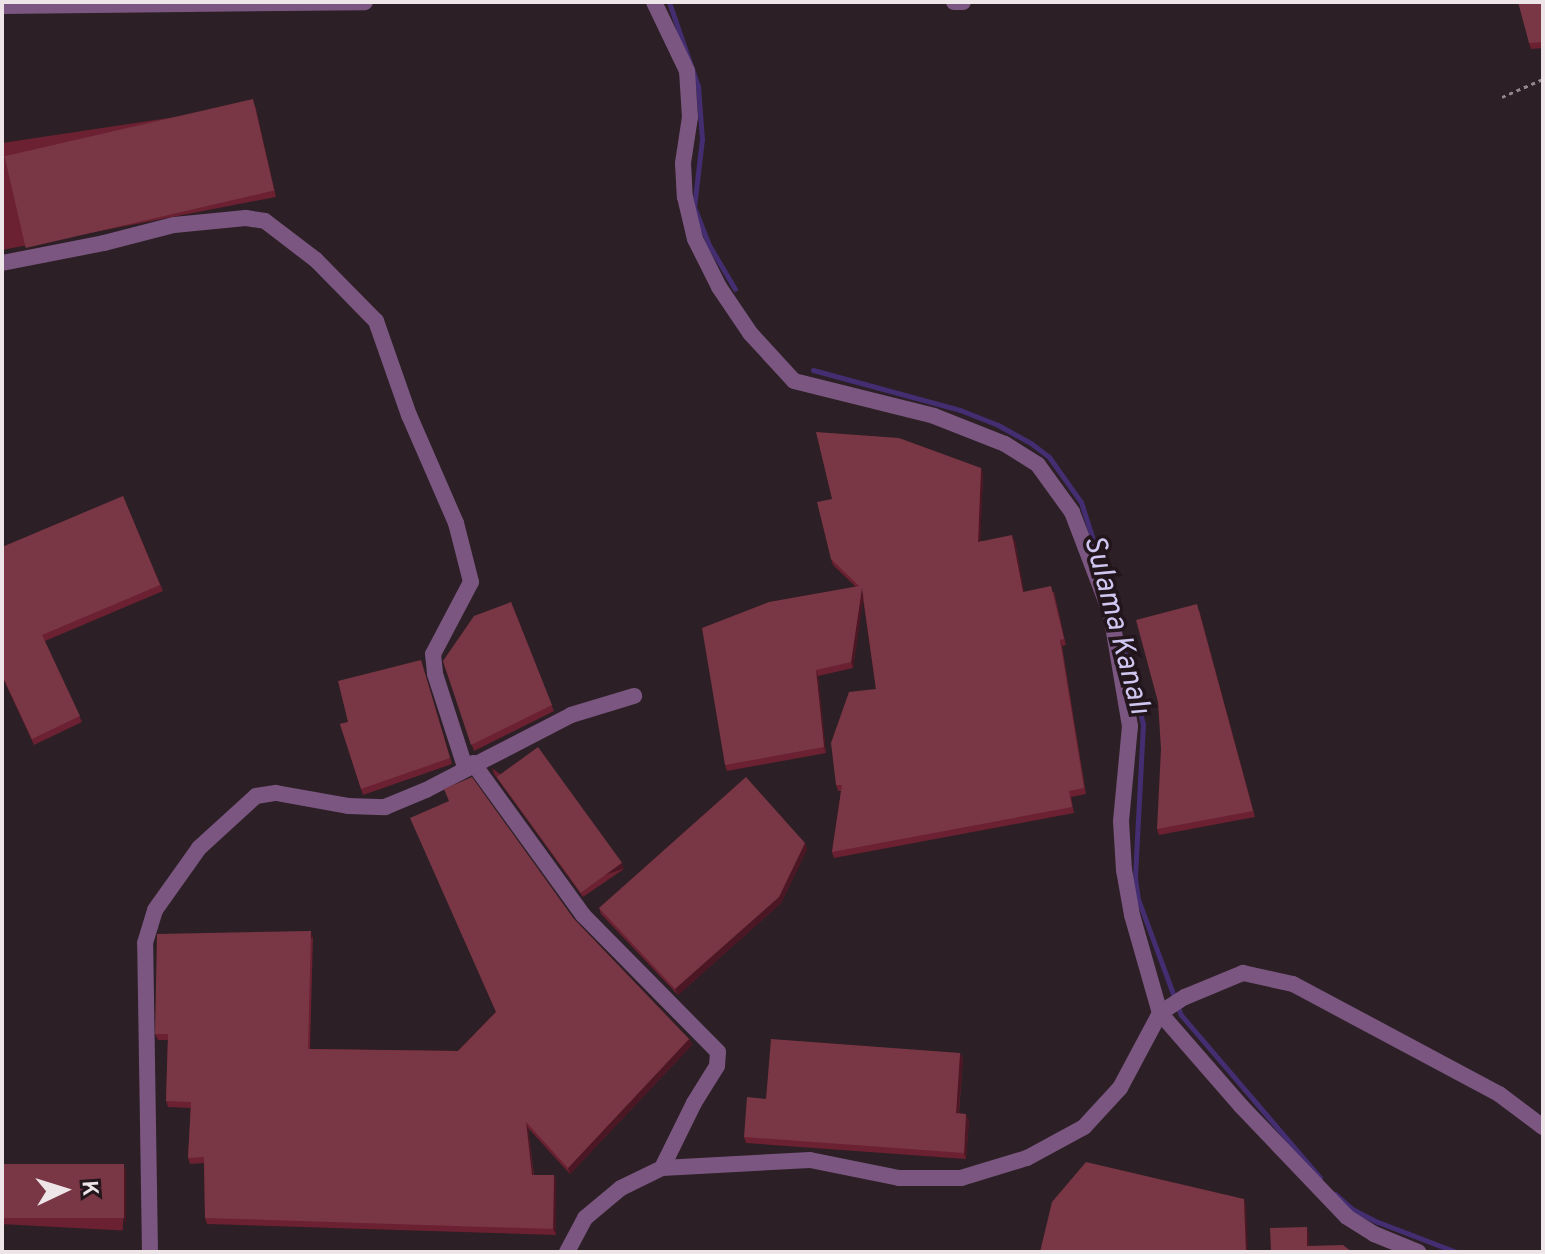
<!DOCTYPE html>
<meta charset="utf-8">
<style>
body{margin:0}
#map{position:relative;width:1545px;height:1254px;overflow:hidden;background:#2c1f25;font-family:Overpass,sans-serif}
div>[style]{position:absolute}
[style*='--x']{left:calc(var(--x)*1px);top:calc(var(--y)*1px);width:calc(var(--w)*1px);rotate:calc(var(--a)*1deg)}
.stream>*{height:5px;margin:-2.5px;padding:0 2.5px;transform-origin:2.5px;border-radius:2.5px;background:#442e71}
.path>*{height:3px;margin-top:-1.5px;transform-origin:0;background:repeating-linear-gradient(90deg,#92878c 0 4px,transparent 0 8px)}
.minor>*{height:16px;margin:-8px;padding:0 8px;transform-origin:8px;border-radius:8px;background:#7a5680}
.wall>*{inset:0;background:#6b2131;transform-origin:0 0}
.shaded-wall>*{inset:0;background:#4c1724;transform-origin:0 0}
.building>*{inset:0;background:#793645;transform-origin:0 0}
span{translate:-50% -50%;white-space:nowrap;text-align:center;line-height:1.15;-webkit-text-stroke:7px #22151c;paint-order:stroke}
.water-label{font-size:30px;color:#d0c7f0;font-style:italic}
.frame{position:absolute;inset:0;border:4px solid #eee5e9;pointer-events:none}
.north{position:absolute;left:24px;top:1150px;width:80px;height:80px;-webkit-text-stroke:6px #22151c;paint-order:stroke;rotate:86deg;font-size:22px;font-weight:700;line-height:32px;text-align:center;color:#eee5e9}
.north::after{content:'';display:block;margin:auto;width:28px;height:36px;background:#eee5e9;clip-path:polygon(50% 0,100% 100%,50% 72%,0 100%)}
</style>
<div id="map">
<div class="stream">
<div style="--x:669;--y:2;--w:89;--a:71"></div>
<div style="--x:698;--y:86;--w:53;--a:85.7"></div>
<div style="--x:702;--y:139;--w:68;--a:96.7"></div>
<div style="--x:694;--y:207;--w:41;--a:68.5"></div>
<div style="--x:709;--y:245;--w:51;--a:59.4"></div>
<div style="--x:813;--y:370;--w:152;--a:15.2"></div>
<div style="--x:960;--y:410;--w:41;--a:21.5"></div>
<div style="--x:998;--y:425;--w:39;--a:29"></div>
<div style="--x:1032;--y:444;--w:21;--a:37"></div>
<div style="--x:1049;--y:457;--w:55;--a:54.6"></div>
<div style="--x:1081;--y:502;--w:72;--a:72.3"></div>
<div style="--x:1125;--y:654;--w:72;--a:75.6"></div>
<div style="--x:1143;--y:724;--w:154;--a:93"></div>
<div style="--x:1135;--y:878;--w:21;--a:82"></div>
<div style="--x:1138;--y:899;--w:124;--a:69.7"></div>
<div style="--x:1181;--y:1015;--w:214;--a:49.5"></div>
<div style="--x:1335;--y:1194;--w:23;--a:41"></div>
<div style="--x:1352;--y:1209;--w:29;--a:27"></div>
<div style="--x:1378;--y:1222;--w:84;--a:21"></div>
</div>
<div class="path">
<div style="--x:1502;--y:97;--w:45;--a:-23.7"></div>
</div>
<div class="minor">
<div style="--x:654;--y:2;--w:76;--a:64.4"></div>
<div style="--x:687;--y:71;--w:46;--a:86.3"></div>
<div style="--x:690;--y:117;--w:47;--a:98.7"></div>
<div style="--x:683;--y:163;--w:34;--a:87"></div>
<div style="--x:685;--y:197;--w:43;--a:76.6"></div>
<div style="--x:695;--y:239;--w:54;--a:63.4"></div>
<div style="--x:719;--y:287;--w:55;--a:56"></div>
<div style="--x:750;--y:333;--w:65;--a:47.5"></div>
<div style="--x:794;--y:381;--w:144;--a:14"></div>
<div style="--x:934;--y:416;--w:76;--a:21.5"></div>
<div style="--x:1005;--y:444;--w:39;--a:32"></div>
<div style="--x:1038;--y:465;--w:58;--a:54.1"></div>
<div style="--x:1072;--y:512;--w:109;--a:69.1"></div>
<div style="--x:1111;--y:614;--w:114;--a:80.4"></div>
<div style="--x:1130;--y:726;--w:95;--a:95.4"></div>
<div style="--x:1121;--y:821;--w:49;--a:86.5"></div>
<div style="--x:1124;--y:870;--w:46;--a:79.9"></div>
<div style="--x:1132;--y:915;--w:102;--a:74.1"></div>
<div style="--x:1160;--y:1013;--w:123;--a:48.9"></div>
<div style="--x:1241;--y:1106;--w:153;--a:46.3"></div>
<div style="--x:1347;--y:1217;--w:32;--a:32"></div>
<div style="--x:1374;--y:1234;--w:48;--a:22.2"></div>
<div style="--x:954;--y:2;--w:9;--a:0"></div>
<div style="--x:2;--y:6;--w:363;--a:-0.6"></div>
<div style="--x:2;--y:263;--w:104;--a:-11.1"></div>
<div style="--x:104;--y:243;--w:72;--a:-14.4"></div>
<div style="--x:174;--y:225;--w:72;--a:-5.6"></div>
<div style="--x:246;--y:218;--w:19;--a:9"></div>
<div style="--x:265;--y:221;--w:64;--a:37.4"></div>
<div style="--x:316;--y:260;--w:86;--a:45.5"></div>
<div style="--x:376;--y:321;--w:100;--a:70.7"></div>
<div style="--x:409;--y:415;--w:118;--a:66.5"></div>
<div style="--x:456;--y:523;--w:61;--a:75.7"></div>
<div style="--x:471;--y:582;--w:81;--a:117.8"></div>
<div style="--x:433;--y:654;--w:20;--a:84"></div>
<div style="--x:435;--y:674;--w:98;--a:72.1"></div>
<div style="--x:473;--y:763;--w:188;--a:54.1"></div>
<div style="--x:583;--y:915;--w:192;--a:45.4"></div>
<div style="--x:718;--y:1052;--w:14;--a:94"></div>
<div style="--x:717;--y:1066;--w:44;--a:121.9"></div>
<div style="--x:694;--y:1103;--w:72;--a:116.2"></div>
<div style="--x:150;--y:1252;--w:309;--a:-90.9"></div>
<div style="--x:145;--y:943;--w:34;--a:-73"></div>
<div style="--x:155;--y:910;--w:76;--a:-54.6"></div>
<div style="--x:199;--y:848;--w:77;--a:-42.4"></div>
<div style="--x:256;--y:796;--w:20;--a:-9"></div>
<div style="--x:276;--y:793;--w:73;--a:10.2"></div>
<div style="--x:348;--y:806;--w:37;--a:2"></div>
<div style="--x:385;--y:807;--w:44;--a:-22.5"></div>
<div style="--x:426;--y:790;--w:163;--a:-27.3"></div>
<div style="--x:571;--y:715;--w:66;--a:-16.8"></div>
<div style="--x:567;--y:1252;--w:38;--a:-62"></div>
<div style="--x:585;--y:1218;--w:47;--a:-39.8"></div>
<div style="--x:621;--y:1188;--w:46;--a:-26"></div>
<div style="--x:662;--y:1168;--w:148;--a:-3.1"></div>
<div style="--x:810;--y:1160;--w:91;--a:11.4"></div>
<div style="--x:899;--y:1178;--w:62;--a:0"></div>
<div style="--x:961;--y:1178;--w:69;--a:-16.9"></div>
<div style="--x:1027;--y:1158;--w:65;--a:-28.5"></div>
<div style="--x:1084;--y:1127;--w:53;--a:-47.3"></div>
<div style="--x:1120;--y:1088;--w:85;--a:-61.9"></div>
<div style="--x:1160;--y:1013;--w:30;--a:-33"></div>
<div style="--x:1185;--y:997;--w:63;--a:-22.5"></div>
<div style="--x:1243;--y:973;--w:51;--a:12.4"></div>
<div style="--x:1293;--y:984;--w:234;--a:28.1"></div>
<div style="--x:1499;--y:1094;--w:55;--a:36.9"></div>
</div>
<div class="wall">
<div style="clip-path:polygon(1543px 2px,1543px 48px,1531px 49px,1529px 43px)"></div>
<div style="clip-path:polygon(255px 105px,276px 197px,2px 250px,2px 143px)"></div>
<div style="clip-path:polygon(981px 468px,983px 474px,980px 541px,1015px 541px,1024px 592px,1054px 592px,1066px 645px,1062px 646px,1086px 794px,1071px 797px,1074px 813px,834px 858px,832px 852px,841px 791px,838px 791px,836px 785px,876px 689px,863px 599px,853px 668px,818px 676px,826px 753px,727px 771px,725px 765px,856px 587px,833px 565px,831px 559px)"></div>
<div style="clip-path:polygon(123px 496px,163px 591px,45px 641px,82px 722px,34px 745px,2px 676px)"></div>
<div style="clip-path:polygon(511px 602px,554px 711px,474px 751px,443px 661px)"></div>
<div style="clip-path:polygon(1199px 610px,1255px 817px,1159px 835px,1157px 829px)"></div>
<div style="clip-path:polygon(421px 660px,452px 764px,363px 795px,340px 724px,348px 722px)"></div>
<div style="clip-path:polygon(492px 768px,624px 869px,583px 897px,494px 774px)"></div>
<div style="clip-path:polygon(805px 843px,807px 849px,781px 903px,678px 995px,601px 914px,599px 908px)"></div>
<div style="clip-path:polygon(574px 919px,689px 1039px,692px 1045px,570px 1174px,528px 1128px,534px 1175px,554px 1175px,556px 1181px,556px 1235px,207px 1224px,205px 1218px,204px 1163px,190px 1164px,188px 1158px,191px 1108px,168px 1107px,166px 1101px,168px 1040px,158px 1040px,155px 1034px,313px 937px,310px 1049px,458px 1051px,496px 1012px)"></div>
<div style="clip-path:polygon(960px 1053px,963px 1059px,959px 1113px,969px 1120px,966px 1159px,746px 1143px,744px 1137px)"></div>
<div style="left:2px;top:1164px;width:124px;height:60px;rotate:3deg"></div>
</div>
<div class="shaded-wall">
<div style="clip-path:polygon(981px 468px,983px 474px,980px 548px,978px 542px)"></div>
<div style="clip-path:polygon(1012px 535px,1015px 541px,1025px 598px,1023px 592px)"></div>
<div style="clip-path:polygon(862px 588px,864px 594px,853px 668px,851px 662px)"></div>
<div style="left:1060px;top:640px;width:6px;height:150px;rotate:72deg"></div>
<div style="clip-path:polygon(816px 670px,818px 676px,826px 753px,824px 747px)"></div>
<div style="clip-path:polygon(805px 843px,807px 849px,781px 903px,678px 995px,675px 989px)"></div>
<div style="left:622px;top:863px;width:6px;height:50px;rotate:72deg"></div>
<div style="left:311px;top:931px;width:6px;height:118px;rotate:72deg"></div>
<div style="clip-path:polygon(689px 1039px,692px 1045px,570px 1174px,568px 1168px)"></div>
<div style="clip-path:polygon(960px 1053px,963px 1059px,958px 1119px,956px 1113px)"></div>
<div style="clip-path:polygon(966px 1114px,969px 1120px,966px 1159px,964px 1153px)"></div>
<div style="clip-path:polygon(526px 1122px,528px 1128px,534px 1181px,532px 1175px)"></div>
<div style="clip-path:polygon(124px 1165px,126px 1171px,126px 1225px,124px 1219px)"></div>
<div style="clip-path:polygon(554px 1175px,556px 1181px,556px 1235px,553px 1229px)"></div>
<div style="clip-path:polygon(1244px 1199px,1246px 1205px,1248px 1252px,1246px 1252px)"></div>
<div style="clip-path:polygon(1307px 1227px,1309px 1233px,1309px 1252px,1307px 1246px)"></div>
</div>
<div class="building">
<div style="clip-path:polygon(1518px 2px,1543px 2px,1543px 42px,1529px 43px)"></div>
<div style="left:253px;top:99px;width:94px;height:255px;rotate:77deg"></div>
<div style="clip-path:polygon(816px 432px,899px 438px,981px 468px,978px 542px,1012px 535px,1023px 592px,1051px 586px,1064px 639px,1060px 640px,1084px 788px,1069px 791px,1072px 807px,832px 852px,842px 785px,836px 785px,831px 743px,849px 692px,876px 689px,862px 588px,851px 662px,816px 670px,824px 747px,725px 765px,702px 628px,769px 602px,859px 586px,831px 559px,817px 502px,832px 499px)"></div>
<div style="clip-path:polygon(123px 496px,160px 585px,42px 635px,80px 716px,32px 739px,2px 675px,2px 547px)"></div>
<div style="clip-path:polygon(511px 602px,552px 705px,471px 745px,443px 661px,474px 616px)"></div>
<div style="clip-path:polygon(1197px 604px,1253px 811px,1157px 829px,1161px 749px,1158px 702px,1136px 620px)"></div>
<div style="clip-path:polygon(421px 660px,450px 758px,361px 789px,340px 724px,348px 722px,338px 681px)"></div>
<div style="left:538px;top:747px;width:143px;height:51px;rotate:54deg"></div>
<div style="clip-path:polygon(472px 777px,574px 919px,689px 1039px,568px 1168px,526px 1122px,532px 1175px,554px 1175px,553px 1229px,205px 1218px,204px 1157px,188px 1158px,191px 1102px,166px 1101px,168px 1034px,155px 1034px,157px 934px,311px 931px,308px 1049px,458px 1051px,496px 1012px,410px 818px,449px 801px,444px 789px)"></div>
<div style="clip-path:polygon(746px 777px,805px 843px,779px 897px,675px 989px,599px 908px)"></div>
<div style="clip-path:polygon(771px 1039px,960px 1053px,956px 1113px,966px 1114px,964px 1153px,744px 1137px,747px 1097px,766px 1099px)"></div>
<div style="clip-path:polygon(1086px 1162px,1244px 1199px,1246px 1252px,1040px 1252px,1052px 1202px)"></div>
<div style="left:2px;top:1164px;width:122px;height:54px"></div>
<div style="clip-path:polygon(1307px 1227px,1307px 1246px,1343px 1245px,1352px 1252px,1271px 1252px,1270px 1228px)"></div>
</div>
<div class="water-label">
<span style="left:1115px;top:625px;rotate:75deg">Sulama Kanalı</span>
</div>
<div class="frame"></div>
<div class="north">K</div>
</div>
